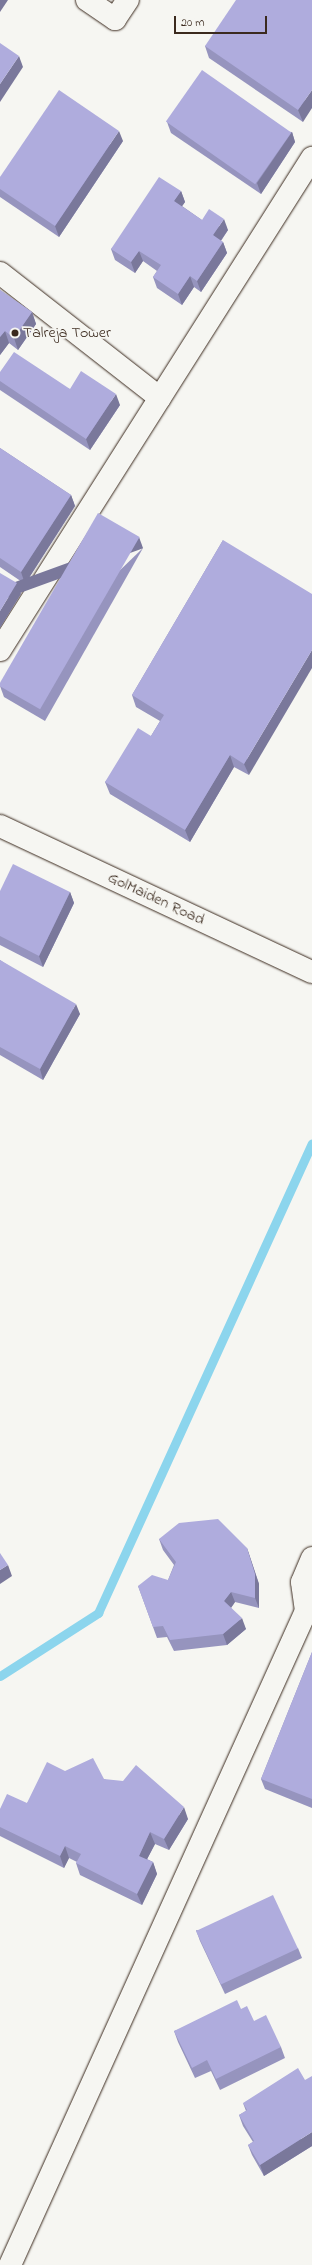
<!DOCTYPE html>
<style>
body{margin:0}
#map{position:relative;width:312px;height:2265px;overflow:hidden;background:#f6f6f2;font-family:"Indie Flower",sans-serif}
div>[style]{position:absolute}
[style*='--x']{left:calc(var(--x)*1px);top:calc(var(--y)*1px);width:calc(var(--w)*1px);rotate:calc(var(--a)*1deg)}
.stream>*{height:9px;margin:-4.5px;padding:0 4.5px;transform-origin:4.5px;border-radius:4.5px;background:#8cd5ed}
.roads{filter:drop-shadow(0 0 1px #3b2a1e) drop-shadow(0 0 1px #3b2a1e)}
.minor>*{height:22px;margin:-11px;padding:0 11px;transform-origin:11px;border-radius:11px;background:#f6f6f2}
.tertiary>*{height:22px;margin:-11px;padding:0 11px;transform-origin:11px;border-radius:11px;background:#f6f6f2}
.wall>*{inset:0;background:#9694be}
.shaded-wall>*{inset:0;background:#7a789b;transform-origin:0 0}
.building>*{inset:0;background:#afacdd;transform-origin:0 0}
.dots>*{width:11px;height:11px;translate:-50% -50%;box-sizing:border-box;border:2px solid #f6f6f2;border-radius:50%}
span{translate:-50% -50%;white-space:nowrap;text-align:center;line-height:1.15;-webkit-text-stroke:3.5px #f6f6f2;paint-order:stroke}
.poi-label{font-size:16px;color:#3b2a1e}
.left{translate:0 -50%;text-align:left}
.street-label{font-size:16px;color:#3b2a1e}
.scale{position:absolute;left:174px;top:16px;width:93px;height:18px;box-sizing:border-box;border:2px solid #3b2a1e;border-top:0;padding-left:5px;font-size:12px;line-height:14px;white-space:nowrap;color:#3b2a1e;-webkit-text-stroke:3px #f6f6f2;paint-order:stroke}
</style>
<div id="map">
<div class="stream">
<div style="--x:0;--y:1676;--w:117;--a:-32.7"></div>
<div style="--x:98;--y:1613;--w:516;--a:-65.52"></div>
</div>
<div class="roads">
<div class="minor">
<div style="--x:87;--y:0;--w:34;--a:34"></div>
<div style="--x:115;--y:19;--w:23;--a:-56"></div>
<div style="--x:0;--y:273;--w:203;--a:38"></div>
<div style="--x:306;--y:1611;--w:29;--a:-98"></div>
<div style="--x:302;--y:1582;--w:26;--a:-67"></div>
<div style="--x:10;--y:2265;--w:718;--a:-65.65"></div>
<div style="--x:306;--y:1611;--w:8;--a:-40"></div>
</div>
<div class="tertiary">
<div style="--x:0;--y:650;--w:583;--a:-57.62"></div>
<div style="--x:0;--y:826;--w:344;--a:25.1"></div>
</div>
</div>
<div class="wall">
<div style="clip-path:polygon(312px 0,303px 122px,209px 58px,205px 46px)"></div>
<div style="clip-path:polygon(167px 122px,292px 132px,295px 142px,261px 194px,171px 133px)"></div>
<div style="clip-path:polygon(123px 141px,59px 237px,0 197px,0 177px)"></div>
<div style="clip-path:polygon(181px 191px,185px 202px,182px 206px,202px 220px,228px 230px,221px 241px,223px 242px,227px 253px,201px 292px,194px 287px,182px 305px,157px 288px,153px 277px,157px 271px,143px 261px,135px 273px,115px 260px,111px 249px)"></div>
<div style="clip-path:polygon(0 290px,32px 312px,36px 324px,18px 350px,9px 343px,0 355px)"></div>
<div style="clip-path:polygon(0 372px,70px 389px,120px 405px,90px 450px,0 390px)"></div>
<div style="clip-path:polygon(0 448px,71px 495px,75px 506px,25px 584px,0 567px)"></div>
<div style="clip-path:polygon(223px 540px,249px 775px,234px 767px,190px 842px,110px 794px,105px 782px,151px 736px,160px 721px,136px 707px,132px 695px)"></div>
<div style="clip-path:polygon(143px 548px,45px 721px,4px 697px,0 686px)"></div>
<div style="clip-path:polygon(0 891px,70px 892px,74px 903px,43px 967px,0 945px)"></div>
<div style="clip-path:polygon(0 960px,80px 1014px,43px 1080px,0 1055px)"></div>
<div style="clip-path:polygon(159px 1539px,247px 1548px,259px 1584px,259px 1608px,235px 1602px,231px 1608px,246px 1629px,227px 1645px,174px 1651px,167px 1637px,157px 1638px,138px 1586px,168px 1580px,174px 1565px,163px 1550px)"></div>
<div style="clip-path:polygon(312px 1652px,312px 1808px,265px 1789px,261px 1779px)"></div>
<div style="clip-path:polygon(65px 1771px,104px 1779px,188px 1819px,169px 1850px,155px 1844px,147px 1859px,153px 1862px,157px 1874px,142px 1905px,80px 1875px,76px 1863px,77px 1862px,69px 1858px,64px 1868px,0 1836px,0 1809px,27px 1803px)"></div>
<div style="clip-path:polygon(196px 1930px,298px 1948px,302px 1958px,225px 1994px,200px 1941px)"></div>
<div style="clip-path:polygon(241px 2009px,281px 2047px,285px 2058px,220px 2090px,211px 2071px,195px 2078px,178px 2042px,174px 2031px)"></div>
<div style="clip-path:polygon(243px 2103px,312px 2146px,264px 2176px,252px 2155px,248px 2145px,253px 2142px,243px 2126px,239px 2115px,246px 2111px)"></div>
</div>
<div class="shaded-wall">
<div style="clip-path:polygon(0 0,8px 0,0 12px)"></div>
<div style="clip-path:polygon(19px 56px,23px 67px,0 102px,0 84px)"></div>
<div style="clip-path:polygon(312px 90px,312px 108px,303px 122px,298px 110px)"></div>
<div style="clip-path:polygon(119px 131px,123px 141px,59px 237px,55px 226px)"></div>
<div style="clip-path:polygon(292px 132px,295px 142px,261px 194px,257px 183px)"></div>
<div style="clip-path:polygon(181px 191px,185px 202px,178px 212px,174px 201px)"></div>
<div style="clip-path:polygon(224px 219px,228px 230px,217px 246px,213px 235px)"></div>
<div style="clip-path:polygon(223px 242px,227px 253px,201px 292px,197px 281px)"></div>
<div style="clip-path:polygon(139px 251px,143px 261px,135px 273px,131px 262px)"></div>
<div style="clip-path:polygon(190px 276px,194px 287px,182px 305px,178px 294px)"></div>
<div style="clip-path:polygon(32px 312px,36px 324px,18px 350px,14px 338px)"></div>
<div style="clip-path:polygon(5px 331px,9px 343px,0 355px,0 337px)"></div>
<div style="clip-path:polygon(116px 394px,120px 405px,90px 450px,86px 439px)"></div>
<div style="clip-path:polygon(71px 495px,75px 506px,25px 584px,21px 572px)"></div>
<div style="left:139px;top:537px;width:12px;height:199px;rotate:70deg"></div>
<div style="clip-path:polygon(17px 583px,21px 594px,0 628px,0 611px)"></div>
<div style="clip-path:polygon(312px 650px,312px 668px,249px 775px,244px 764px)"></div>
<div style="clip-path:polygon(230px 755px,234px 767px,190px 842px,185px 830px)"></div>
<div style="clip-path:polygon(70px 892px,74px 903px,43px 967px,39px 956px)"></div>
<div style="clip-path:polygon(76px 1004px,80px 1014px,43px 1080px,40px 1069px)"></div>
<div style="clip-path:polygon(247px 1548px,259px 1584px,259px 1608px,255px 1598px)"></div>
<div style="clip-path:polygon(8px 1565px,12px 1576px,0 1584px,0 1570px)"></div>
<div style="clip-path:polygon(231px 1592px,235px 1602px,228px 1612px,224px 1601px)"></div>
<div style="clip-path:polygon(242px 1618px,246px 1629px,227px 1645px,223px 1634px)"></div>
<div style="clip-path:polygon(184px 1807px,188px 1819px,169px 1850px,164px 1839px)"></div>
<div style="clip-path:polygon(150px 1832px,155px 1844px,143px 1867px,139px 1856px)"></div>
<div style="clip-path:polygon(65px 1846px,69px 1858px,64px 1868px,60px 1856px)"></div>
<div style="clip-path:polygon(153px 1862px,157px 1874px,142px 1905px,137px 1894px)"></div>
<div style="clip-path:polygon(312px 2132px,312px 2146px,264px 2176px,260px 2165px)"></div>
</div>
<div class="building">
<div style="clip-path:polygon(236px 0,312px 0,312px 90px,298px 110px,205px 46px)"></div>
<div style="clip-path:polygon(0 43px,19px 56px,0 84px)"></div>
<div style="left:202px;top:70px;width:109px;height:63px;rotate:35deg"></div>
<div style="clip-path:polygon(59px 90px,119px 131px,55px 226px,0 189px,0 177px)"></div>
<div style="clip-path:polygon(159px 177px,181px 191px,174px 201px,202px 220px,209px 209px,224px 219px,213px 235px,223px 242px,197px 281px,190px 276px,178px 294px,153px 277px,161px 265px,139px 251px,131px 262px,111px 249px)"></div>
<div style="clip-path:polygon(0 290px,32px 312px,14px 338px,5px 331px,0 337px)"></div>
<div style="clip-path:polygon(14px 352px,70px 389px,81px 371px,116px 394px,86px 439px,0 381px,0 372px)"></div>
<div style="clip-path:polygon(0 448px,71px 495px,21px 572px,0 558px)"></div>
<div style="left:98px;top:513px;width:48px;height:199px;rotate:30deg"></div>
<div style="clip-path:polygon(223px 540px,312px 594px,312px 650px,244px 764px,230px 755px,185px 830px,105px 782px,138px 728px,151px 736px,164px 715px,132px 695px)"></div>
<div style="clip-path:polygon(0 573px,17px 583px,0 611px)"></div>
<div style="clip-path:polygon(13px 864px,70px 892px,39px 956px,0 936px,0 891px)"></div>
<div style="clip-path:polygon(0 960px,76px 1004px,40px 1069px,0 1047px)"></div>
<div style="clip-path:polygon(218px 1519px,247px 1548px,255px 1574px,255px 1598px,231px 1592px,224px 1601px,242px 1618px,223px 1634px,170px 1640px,163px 1626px,153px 1627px,138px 1586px,152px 1575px,168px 1580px,176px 1562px,159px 1539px,179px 1523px)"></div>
<div style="clip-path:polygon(0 1553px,8px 1565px,0 1570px)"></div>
<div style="clip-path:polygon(312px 1652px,312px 1799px,261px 1779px)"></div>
<div style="clip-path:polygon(93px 1758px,104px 1779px,123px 1781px,136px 1765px,184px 1807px,164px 1839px,150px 1832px,139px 1856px,153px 1862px,137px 1894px,76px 1863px,81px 1854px,65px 1846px,60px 1856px,0 1827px,0 1809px,7px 1794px,27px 1803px,47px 1762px,65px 1771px)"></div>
<div style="left:273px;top:1895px;width:59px;height:85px;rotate:65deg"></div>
<div style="clip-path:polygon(237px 2000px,241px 2009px,247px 2006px,254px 2021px,266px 2015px,281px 2047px,216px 2079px,207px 2060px,192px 2068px,174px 2031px)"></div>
<div style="clip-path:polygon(298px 2068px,305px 2080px,312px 2076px,312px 2132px,260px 2165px,248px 2145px,254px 2141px,239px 2115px,247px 2110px,243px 2103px)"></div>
</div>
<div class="dots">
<div style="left:15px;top:333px;background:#3b2a1e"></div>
</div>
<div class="poi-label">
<span class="left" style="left:23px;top:333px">Talreja Tower</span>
</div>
<div class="street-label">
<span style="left:156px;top:899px;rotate:25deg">GolMaiden Road</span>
</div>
<div class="scale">20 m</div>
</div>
